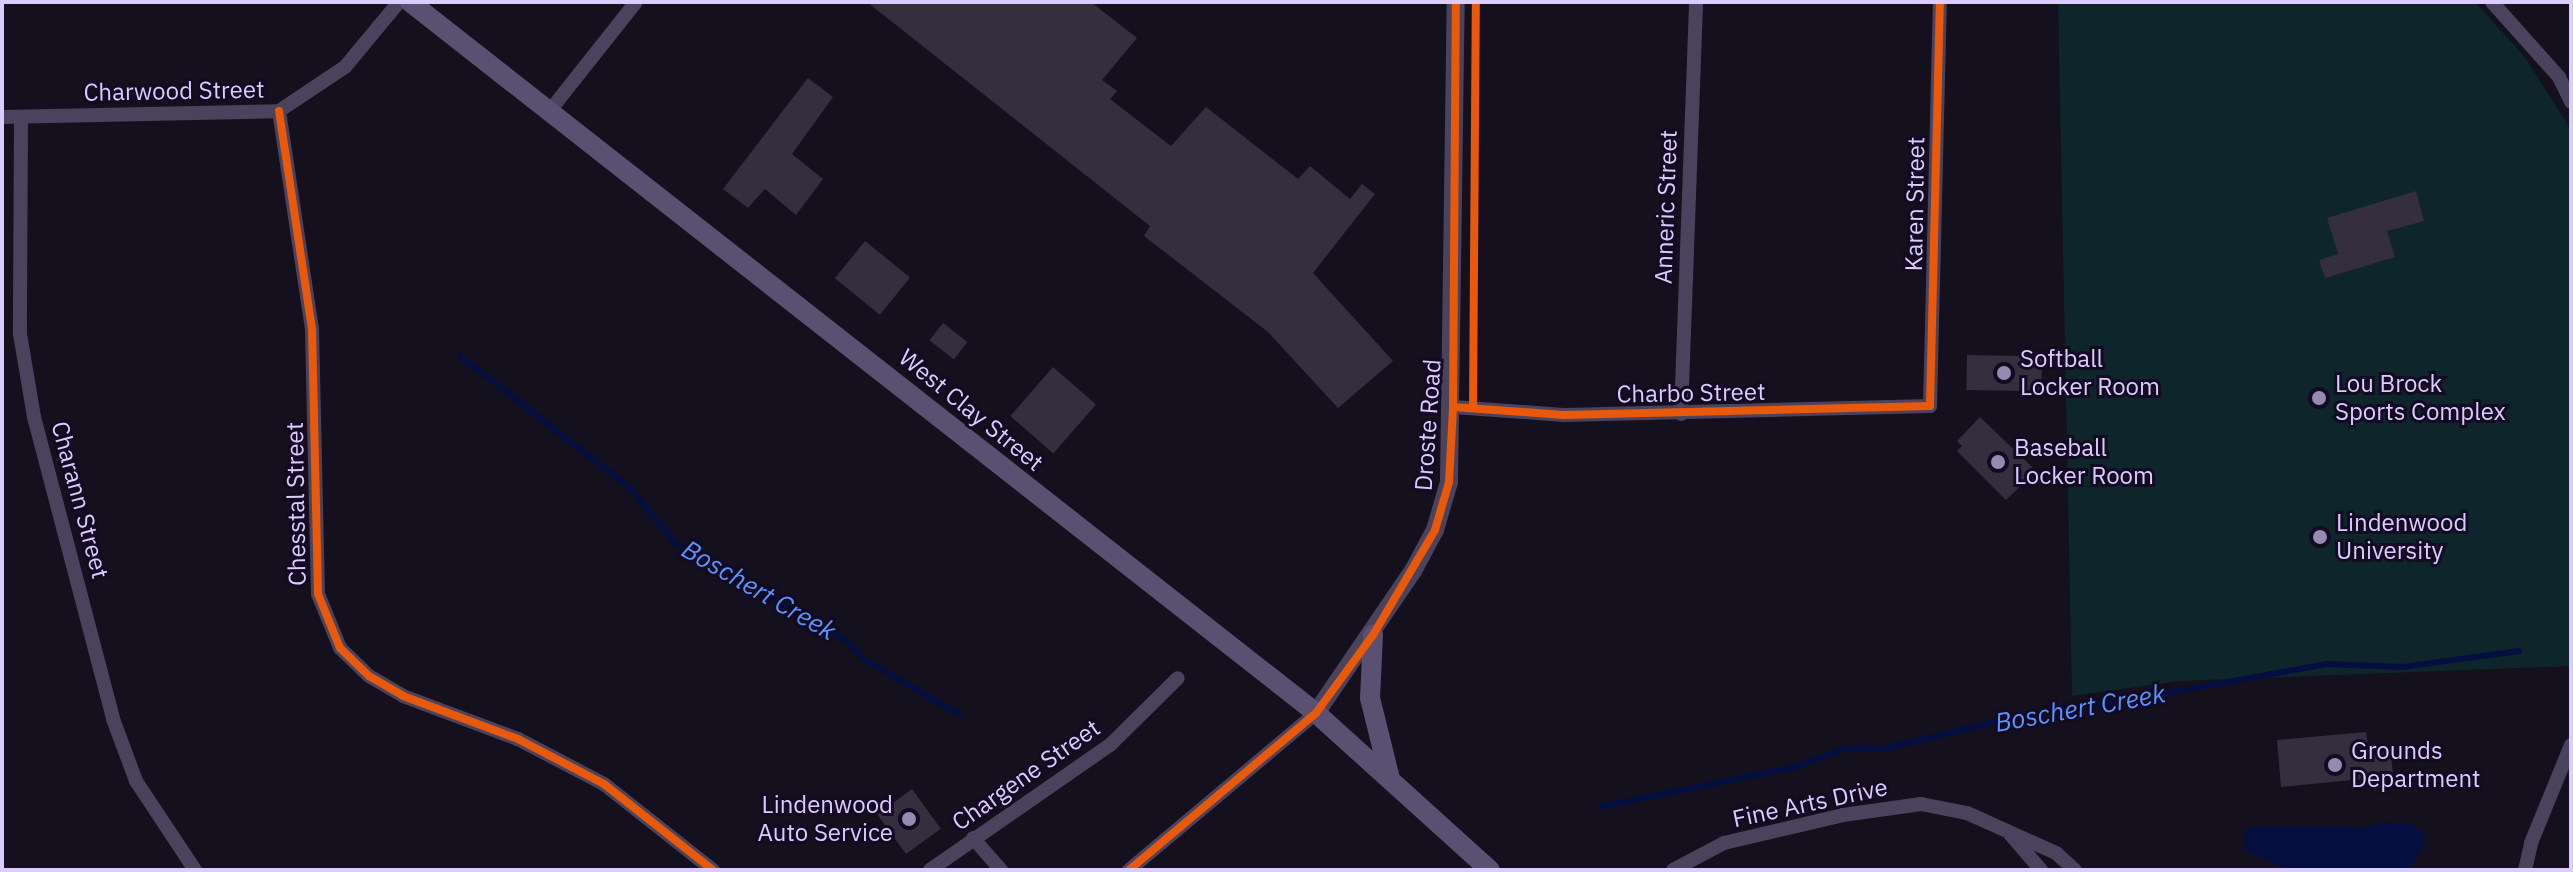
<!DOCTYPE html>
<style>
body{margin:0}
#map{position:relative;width:2573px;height:872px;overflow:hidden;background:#14101d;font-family:"IBM Plex Sans",sans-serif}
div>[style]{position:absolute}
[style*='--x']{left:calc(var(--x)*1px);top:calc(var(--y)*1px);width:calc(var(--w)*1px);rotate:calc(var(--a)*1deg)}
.green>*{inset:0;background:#0e252b}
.water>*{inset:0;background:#050f3f}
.stream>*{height:6px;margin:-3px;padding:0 3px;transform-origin:3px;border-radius:3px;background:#050f3f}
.building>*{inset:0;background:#342e3f;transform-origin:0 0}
.minor>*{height:14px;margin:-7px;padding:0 7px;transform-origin:7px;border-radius:7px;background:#4a435e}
.tertiary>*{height:18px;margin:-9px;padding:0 9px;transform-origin:9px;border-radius:9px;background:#4a435e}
.secondary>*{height:20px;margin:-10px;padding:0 10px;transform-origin:10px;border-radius:10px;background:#585171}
.cycleway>*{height:8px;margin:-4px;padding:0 4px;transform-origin:4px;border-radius:4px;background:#e8590c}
.dots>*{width:22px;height:22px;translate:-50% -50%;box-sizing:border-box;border:4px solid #130b22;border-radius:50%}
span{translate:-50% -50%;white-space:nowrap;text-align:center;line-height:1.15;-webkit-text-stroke:6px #130b22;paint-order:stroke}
.street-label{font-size:24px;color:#dbccff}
.poi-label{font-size:24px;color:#dbccff}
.left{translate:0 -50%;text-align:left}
.right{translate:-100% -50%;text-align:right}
.water-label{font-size:26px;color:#5a94ff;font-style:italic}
.frame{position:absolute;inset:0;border:4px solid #dbccff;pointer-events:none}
</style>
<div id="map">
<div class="green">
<div style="clip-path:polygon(2058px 2px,2475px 2px,2524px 56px,2571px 130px,2571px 666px,2180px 681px,2072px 696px)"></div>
</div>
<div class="water">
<div style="clip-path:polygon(2391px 822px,2413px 825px,2424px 834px,2423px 847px,2409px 870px,2289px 870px,2244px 850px,2245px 828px,2357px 828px)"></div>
</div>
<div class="stream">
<div style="--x:460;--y:356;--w:215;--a:37.8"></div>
<div style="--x:630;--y:488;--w:71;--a:50.7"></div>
<div style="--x:675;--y:543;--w:197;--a:29.6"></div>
<div style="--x:846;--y:640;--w:26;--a:47"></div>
<div style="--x:864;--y:659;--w:111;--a:30.3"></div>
<div style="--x:1600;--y:807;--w:199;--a:-11.6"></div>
<div style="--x:1795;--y:767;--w:52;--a:-20.2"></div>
<div style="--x:1844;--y:749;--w:39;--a:0"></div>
<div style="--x:1883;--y:749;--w:178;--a:-13.6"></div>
<div style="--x:2056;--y:707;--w:38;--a:-2"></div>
<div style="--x:2094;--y:706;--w:237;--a:-10.2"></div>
<div style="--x:2327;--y:664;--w:76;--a:2.3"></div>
<div style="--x:2403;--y:667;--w:117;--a:-7.9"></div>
</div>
<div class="building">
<div style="clip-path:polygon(867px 2px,1091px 2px,1137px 38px,1102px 80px,1117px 91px,1110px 99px,1171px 146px,1206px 107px,1298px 179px,1310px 166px,1350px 199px,1362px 184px,1375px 194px,1313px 273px,1393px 361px,1338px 408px,1268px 332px,1144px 236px,1150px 226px)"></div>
<div style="clip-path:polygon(808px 78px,833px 97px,792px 154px,823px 179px,796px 215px,765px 189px,748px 208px,723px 189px)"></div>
<div style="clip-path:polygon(2416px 191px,2424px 221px,2387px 231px,2395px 257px,2325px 278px,2319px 260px,2338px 254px,2327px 218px)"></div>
<div style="left:865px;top:241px;width:58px;height:48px;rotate:39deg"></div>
<div style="left:943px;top:323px;width:31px;height:22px;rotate:38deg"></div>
<div style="left:1967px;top:355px;width:75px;height:35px;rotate:1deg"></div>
<div style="left:1053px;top:367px;width:57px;height:65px;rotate:41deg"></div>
<div style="clip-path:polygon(1980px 417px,2036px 471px,2006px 500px,1957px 451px,1962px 446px,1957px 441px)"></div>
<div style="clip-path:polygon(2366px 732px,2369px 754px,2391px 751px,2393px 776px,2281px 787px,2277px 740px)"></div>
<div style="left:912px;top:789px;width:49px;height:43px;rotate:54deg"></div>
</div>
<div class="minor">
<div style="--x:2492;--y:2;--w:101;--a:48.2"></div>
<div style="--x:2559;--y:77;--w:28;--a:64"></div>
<div style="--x:552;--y:108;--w:135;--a:-51.6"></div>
<div style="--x:279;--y:111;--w:220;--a:81.4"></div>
<div style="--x:312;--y:329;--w:265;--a:88.7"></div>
<div style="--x:318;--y:594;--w:58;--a:67.8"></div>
<div style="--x:340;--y:648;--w:40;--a:44"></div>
<div style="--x:369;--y:676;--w:39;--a:30"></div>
<div style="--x:403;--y:696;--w:123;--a:20.5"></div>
<div style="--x:518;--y:739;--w:97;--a:27.6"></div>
<div style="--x:604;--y:784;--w:139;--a:38.3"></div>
<div style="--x:2;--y:117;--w:277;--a:-1.2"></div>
<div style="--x:279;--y:111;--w:79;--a:-33.7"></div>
<div style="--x:345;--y:67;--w:85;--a:-50.3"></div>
<div style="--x:21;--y:117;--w:217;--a:90.3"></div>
<div style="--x:20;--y:334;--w:84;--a:80.4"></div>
<div style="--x:34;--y:417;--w:312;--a:75.3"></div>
<div style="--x:113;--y:719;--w:66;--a:69.6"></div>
<div style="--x:136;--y:781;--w:107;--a:56.5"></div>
<div style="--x:1453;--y:407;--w:111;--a:4.1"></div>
<div style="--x:1564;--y:415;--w:366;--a:-1.4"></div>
<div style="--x:1930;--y:406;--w:404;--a:-88.6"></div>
<div style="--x:1681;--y:414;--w:412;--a:-87.9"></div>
<div style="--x:2010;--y:834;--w:48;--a:49.3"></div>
<div style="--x:973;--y:838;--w:43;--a:48.8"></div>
<div style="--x:930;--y:870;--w:219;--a:-34.8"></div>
<div style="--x:1110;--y:745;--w:95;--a:-44.6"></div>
<div style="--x:1129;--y:870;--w:244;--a:-40"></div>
<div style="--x:1673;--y:870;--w:58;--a:-27.9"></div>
<div style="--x:1724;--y:843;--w:122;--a:-13.2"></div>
<div style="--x:1843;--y:815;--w:79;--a:-8"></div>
<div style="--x:1921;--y:804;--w:47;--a:11.1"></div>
<div style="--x:1967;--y:813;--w:98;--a:24.2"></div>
<div style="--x:2056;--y:853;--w:25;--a:42"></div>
<div style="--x:2525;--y:870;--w:28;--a:-77"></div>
<div style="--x:2531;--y:843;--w:106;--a:-67.8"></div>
</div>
<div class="tertiary">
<div style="--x:1316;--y:713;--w:172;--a:-55.7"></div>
<div style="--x:1413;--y:571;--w:47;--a:-61.8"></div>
<div style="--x:1435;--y:530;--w:50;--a:-73.7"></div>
<div style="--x:1449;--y:482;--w:480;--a:-89.2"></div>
</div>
<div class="secondary">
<div style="--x:410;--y:2;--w:1152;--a:38.12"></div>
<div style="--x:1316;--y:713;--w:234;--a:42.1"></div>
<div style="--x:1373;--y:635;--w:63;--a:92.7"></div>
<div style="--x:1370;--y:698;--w:83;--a:76.1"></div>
</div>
<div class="cycleway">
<div style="--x:279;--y:111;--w:220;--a:81.4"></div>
<div style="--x:312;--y:329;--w:265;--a:88.7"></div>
<div style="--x:318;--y:594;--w:58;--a:67.8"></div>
<div style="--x:340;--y:648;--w:40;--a:44"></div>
<div style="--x:369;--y:676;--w:39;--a:30"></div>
<div style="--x:403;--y:696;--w:123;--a:20.5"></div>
<div style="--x:518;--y:739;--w:97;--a:27.6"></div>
<div style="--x:604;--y:784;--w:139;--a:38.3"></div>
<div style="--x:1453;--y:407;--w:111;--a:4.1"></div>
<div style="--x:1564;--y:415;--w:366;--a:-1.4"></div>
<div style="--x:1930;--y:406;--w:404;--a:-88.6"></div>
<div style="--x:1473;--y:408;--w:406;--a:-89.6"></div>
<div style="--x:1129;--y:870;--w:244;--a:-40"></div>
<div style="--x:1316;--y:713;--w:97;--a:-53.8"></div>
<div style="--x:1373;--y:635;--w:122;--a:-59.4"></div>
<div style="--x:1435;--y:530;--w:50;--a:-73.7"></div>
<div style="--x:1449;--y:482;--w:75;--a:-86.9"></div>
<div style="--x:1453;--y:407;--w:405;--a:-89.6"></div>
</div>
<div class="dots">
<div style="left:2004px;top:373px;background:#958ab0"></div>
<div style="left:2319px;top:398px;background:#958ab0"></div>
<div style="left:1998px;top:462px;background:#958ab0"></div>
<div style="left:2320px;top:537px;background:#958ab0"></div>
<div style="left:2335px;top:765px;background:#958ab0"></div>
<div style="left:909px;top:819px;background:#958ab0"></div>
</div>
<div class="street-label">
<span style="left:174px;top:91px;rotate:-1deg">Charwood Street</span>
<span style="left:1915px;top:204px;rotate:-89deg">Karen Street</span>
<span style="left:1666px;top:207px;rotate:-88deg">Anneric Street</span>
<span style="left:1691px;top:393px;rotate:-1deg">Charbo Street</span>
<span style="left:971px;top:410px;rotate:39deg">West Clay Street</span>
<span style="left:1428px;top:425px;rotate:-86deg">Droste Road</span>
<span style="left:80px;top:500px;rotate:75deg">Charann Street</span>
<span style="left:296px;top:504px;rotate:-91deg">Chesstal Street</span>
<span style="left:1026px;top:775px;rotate:-35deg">Chargene Street</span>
<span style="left:1810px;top:803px;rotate:-12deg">Fine Arts Drive</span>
</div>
<div class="poi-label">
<span class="left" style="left:2020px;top:373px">Softball<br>Locker Room</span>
<span class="left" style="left:2335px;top:398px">Lou Brock<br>Sports Complex</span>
<span class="left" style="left:2014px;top:462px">Baseball<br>Locker Room</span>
<span class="left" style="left:2336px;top:537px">Lindenwood<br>University</span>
<span class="left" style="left:2351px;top:765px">Grounds<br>Department</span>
<span class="right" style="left:893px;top:819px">Lindenwood<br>Auto Service</span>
</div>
<div class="water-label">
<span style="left:759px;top:590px;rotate:30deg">Boschert Creek</span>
<span style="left:2080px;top:708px;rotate:-10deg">Boschert Creek</span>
</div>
<div class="frame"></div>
</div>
